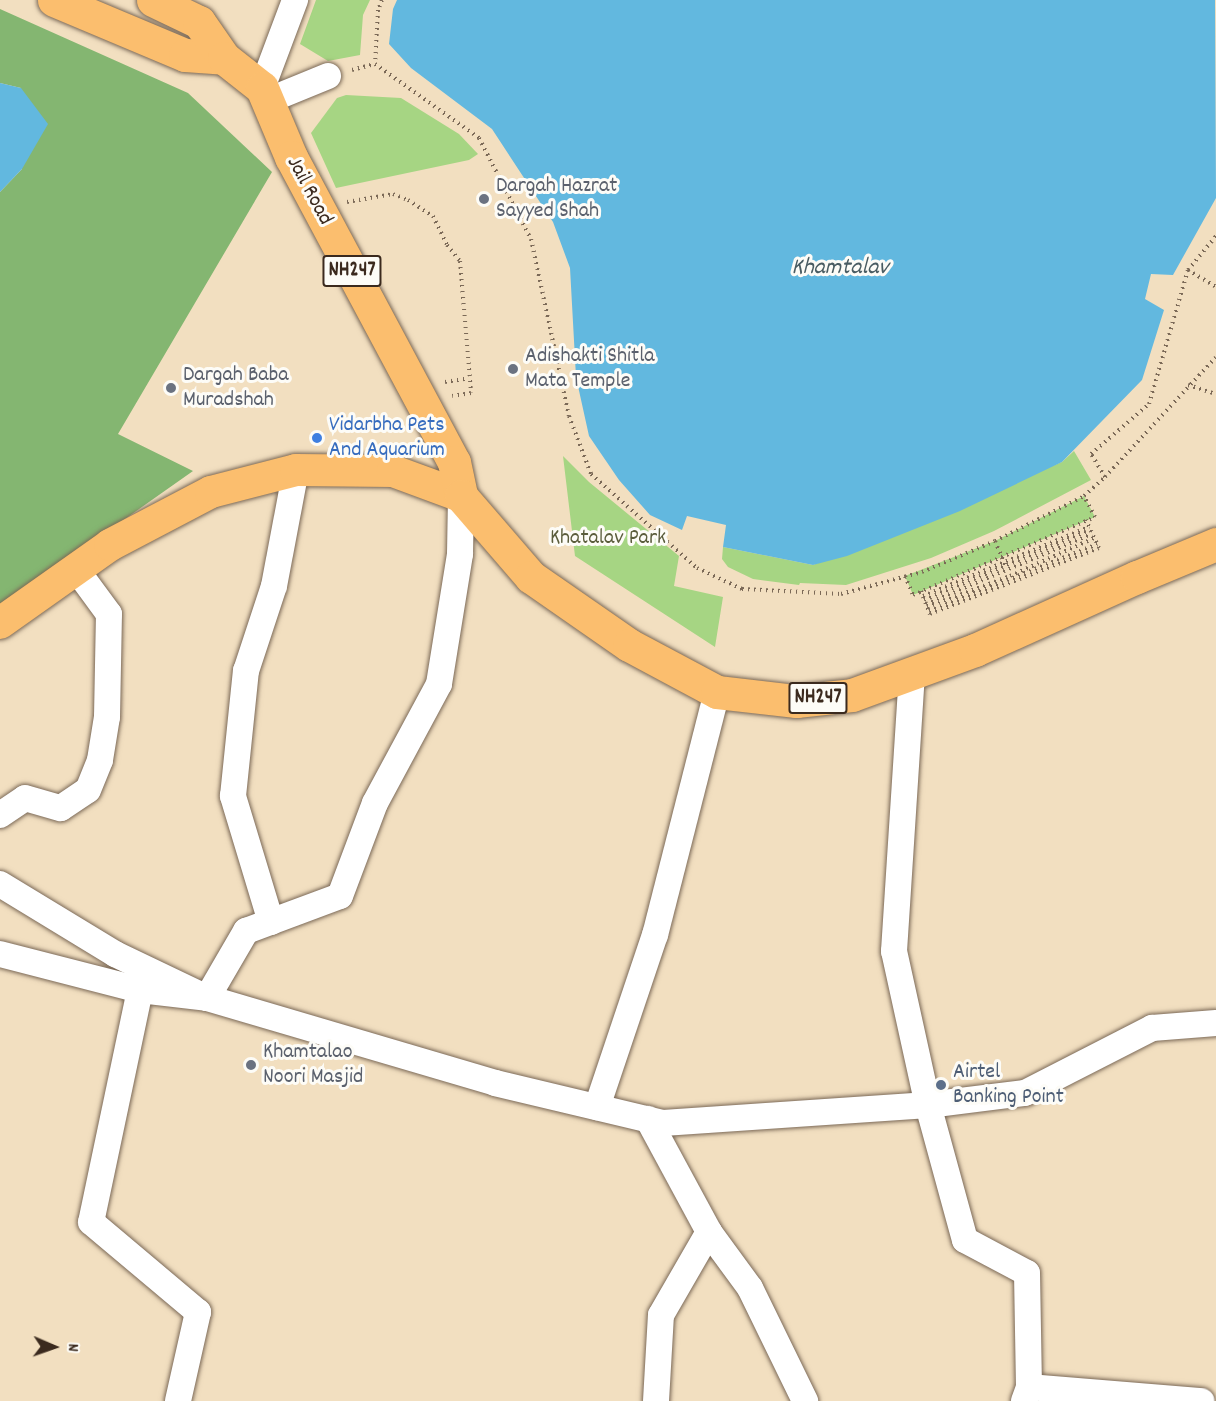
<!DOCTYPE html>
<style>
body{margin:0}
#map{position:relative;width:1216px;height:1401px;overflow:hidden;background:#f2dfc0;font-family:Dekko,sans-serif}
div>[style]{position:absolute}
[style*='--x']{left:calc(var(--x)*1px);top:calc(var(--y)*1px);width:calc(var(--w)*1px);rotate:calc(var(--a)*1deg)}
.green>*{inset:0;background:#a6d583}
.forest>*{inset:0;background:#84b671}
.water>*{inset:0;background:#62b8df}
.path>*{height:4px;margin-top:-2px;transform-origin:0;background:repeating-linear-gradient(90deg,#7b6957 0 1.5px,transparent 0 6px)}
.roads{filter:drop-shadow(0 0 2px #7b6957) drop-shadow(0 0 2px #7b6957)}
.minor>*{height:26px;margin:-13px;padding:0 13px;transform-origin:13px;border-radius:13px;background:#fff}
.major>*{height:32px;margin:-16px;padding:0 16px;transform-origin:16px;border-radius:16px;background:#fbbe6e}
.highway>*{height:33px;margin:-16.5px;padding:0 16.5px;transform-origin:16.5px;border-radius:16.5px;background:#fbbe6e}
.dots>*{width:16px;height:16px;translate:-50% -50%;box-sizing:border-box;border:3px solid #fdfcf7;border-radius:50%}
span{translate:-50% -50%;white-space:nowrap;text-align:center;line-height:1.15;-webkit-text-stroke:6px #fdfcf7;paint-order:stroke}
.shield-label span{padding:2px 4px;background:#fdfcf7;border:2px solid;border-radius:4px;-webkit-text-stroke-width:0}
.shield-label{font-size:21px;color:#3b2a1e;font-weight:700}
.worship-label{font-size:22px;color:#5b616d}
.left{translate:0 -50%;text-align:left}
.street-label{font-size:22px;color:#3b2a1e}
.shop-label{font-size:22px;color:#366cbe}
.park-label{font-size:22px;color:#5b5d3c}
.service-label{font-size:22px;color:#4e5e75}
.water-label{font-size:24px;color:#495c62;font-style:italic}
.north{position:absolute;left:24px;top:1317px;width:60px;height:60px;-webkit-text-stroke:4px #fdfcf7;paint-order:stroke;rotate:92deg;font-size:16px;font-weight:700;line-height:24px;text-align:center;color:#3b2a1e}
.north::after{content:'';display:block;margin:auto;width:21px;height:27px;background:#3b2a1e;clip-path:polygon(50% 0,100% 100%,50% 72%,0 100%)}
</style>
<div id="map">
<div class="green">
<div style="clip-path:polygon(316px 0,370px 0,363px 15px,360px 55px,328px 61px,300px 44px)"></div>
<div style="clip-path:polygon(346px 95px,401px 98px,459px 134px,478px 154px,469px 160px,336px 188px,311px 133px,337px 98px)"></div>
<div style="clip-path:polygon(1074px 451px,1091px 480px,994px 531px,931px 558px,846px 585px,800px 583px,799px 585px,753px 579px,728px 567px,722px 559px,723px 547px,813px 565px,1062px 462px)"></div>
<div style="clip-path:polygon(563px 456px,589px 482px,679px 556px,674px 586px,723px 597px,715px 647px,575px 556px)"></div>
<div style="clip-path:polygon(1084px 496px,1095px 517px,913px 595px,905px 576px,995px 541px)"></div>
</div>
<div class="forest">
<div style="clip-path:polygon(0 9px,188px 93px,272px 172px,118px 434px,193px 471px,0 607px,0 192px,22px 169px,21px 88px,0 83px)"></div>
</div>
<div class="water">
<div style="clip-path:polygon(397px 0,1215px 0,1216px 198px,1173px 275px,1151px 274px,1145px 299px,1164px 310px,1142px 380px,1062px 462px,960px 511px,847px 556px,813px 565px,723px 547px,726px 525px,687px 516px,682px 530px,650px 515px,619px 480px,589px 436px,576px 377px,570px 268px,553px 222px,492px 129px,411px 68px,389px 44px,393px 9px)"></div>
<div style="clip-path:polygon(0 83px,21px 88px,48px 124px,22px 169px,0 192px)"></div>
</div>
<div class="path">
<div style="--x:382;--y:0;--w:11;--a:112"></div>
<div style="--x:378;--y:10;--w:54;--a:93.2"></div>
<div style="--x:375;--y:64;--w:128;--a:35.4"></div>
<div style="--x:479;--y:138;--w:114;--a:62.8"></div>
<div style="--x:531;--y:239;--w:181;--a:77.9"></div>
<div style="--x:569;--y:416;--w:62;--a:69.2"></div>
<div style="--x:591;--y:474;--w:142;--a:41.6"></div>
<div style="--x:697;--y:568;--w:50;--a:25"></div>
<div style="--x:742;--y:589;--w:99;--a:2.9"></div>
<div style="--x:841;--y:594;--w:84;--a:-15.2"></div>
<div style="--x:922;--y:572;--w:79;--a:-23"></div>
<div style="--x:995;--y:541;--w:100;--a:-26.8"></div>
<div style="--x:1084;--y:496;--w:28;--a:-42"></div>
<div style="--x:1105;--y:477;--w:27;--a:-121"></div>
<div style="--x:1091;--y:454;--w:77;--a:-40.8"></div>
<div style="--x:1149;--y:404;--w:140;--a:-73.8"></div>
<div style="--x:1188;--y:270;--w:44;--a:-50.5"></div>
<div style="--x:352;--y:70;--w:24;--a:-15"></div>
<div style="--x:347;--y:202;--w:47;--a:-9.9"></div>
<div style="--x:393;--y:194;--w:16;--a:22"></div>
<div style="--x:408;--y:200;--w:30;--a:33"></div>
<div style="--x:433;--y:216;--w:32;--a:64"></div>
<div style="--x:447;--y:245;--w:21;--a:51"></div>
<div style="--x:460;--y:261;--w:132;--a:85.2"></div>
<div style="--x:471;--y:393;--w:19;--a:171"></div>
<div style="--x:1188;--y:270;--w:33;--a:31"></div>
<div style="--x:445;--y:382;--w:24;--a:-9"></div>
<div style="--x:1188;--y:385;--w:29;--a:18"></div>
<div style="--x:1105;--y:477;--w:163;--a:-47.2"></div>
<div style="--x:995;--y:541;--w:26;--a:67"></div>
<div style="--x:905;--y:576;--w:21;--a:67"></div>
<div style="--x:913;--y:595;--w:198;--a:-23.2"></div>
<div style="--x:1095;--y:517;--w:24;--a:-118"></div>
<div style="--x:921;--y:591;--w:25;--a:69"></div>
<div style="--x:930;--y:614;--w:181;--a:-21.3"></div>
<div style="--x:1099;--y:548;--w:31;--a:-115"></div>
<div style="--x:923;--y:596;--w:180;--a:-22.6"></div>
<div style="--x:924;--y:600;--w:180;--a:-22.9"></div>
<div style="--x:926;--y:604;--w:180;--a:-22.9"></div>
<div style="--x:927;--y:607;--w:89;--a:-20.5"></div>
<div style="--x:1010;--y:576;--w:92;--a:-24.3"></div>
<div style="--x:929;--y:611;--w:181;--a:-21.7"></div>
</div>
<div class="roads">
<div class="minor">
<div style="--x:262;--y:88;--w:94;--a:-69.4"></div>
<div style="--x:267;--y:101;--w:66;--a:-22.3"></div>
<div style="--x:912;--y:673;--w:279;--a:93.7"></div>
<div style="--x:894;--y:951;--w:158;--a:77.6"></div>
<div style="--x:928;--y:1105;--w:140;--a:74.7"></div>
<div style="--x:965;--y:1240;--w:70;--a:28"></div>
<div style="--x:1027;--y:1273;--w:114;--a:89"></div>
<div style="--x:0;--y:815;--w:30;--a:-34"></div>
<div style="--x:25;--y:798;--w:37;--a:16"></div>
<div style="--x:61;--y:808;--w:32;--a:-34"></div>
<div style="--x:88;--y:790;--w:32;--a:-68"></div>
<div style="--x:100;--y:760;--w:44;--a:-80.8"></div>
<div style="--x:107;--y:717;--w:103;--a:-88.9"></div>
<div style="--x:109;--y:614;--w:56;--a:-126.3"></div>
<div style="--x:0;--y:884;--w:135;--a:31.3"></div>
<div style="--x:115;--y:954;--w:102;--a:25.6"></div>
<div style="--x:207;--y:998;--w:78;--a:-59.8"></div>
<div style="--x:246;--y:931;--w:100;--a:-20.4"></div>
<div style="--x:340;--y:896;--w:99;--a:-69.4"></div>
<div style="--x:375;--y:803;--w:135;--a:-61.7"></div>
<div style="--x:439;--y:684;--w:132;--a:-80.8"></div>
<div style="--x:460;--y:554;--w:58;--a:-89"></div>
<div style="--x:271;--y:922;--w:132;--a:-106.8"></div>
<div style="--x:233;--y:796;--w:126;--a:-84.1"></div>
<div style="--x:246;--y:671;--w:89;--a:-71.8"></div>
<div style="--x:274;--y:586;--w:118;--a:-79.3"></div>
<div style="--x:0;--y:954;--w:145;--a:14.4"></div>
<div style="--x:140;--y:990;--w:67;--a:6.8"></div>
<div style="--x:207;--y:998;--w:300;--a:16.4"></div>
<div style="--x:495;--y:1083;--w:173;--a:13.4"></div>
<div style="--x:663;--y:1123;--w:266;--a:-3.9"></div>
<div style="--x:928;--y:1105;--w:98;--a:-7.1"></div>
<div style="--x:1025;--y:1093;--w:143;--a:-27.1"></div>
<div style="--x:1152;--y:1028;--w:64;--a:-4.5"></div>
<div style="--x:140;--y:990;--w:237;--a:101.9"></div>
<div style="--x:91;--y:1222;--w:140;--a:40.1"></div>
<div style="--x:198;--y:1312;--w:91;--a:102.7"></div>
<div style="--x:597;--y:1107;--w:182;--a:-71.4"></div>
<div style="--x:655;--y:935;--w:251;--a:-75.7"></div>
<div style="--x:648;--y:1119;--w:128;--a:61.6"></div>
<div style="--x:656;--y:1401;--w:86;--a:-86.7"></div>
<div style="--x:661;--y:1315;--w:96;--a:-60"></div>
<div style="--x:709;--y:1232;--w:69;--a:53.8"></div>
<div style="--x:750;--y:1288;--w:126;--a:64"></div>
<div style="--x:1024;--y:1401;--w:15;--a:-70"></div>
<div style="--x:1029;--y:1387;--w:173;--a:4.7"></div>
</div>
<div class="major">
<div style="--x:0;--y:623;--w:135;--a:-35.3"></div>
<div style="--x:110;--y:545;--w:114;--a:-27.7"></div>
<div style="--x:211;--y:492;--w:88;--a:-14.5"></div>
<div style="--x:296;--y:470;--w:97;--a:0.6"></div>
<div style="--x:393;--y:471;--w:72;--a:20.2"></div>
</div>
<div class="highway">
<div style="--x:54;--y:0;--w:142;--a:22.8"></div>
<div style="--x:185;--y:55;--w:39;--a:4"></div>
<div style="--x:153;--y:0;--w:51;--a:25.6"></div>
<div style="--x:199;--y:22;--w:44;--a:55.2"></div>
<div style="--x:224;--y:58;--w:48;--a:38.3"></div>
<div style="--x:262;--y:88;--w:75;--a:67.2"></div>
<div style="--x:291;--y:157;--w:346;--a:61.9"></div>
<div style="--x:454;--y:462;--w:35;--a:78"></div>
<div style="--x:461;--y:496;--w:107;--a:49.2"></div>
<div style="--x:531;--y:577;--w:119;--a:34.8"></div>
<div style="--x:629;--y:645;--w:100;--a:28.1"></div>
<div style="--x:717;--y:692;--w:80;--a:6.5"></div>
<div style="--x:796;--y:701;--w:56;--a:-6.1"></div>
<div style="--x:852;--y:695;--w:131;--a:-20.1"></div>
<div style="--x:975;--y:650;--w:178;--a:-24.3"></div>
<div style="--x:1137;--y:577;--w:86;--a:-22.7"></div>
</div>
</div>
<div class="dots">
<div style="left:484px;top:199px;background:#6b7280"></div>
<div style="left:513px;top:369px;background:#6b7280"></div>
<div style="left:171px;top:388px;background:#6b7280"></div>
<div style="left:317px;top:438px;background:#3f7fe0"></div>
<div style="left:251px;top:1065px;background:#6b7280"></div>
<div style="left:941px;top:1085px;background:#5c6f8a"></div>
</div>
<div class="shield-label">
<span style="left:352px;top:271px">NH247</span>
<span style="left:818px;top:698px">NH247</span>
</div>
<div class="worship-label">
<span class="left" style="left:496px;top:199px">Dargah Hazrat<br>Sayyed Shah</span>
<span class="left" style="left:525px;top:369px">Adishakti Shitla<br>Mata Temple</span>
<span class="left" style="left:183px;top:388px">Dargah Baba<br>Muradshah</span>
<span class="left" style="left:263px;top:1065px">Khamtalao<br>Noori Masjid</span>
</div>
<div class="street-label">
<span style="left:309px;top:191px;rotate:62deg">Jail Road</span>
</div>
<div class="shop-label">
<span class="left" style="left:329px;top:438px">Vidarbha Pets<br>And Aquarium</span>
</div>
<div class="park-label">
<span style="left:608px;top:539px">Khatalav Park</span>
</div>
<div class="service-label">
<span class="left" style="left:953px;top:1085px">Airtel<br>Banking Point</span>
</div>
<div class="water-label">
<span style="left:840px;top:269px">Khamtalav</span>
</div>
<div class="north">N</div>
</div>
